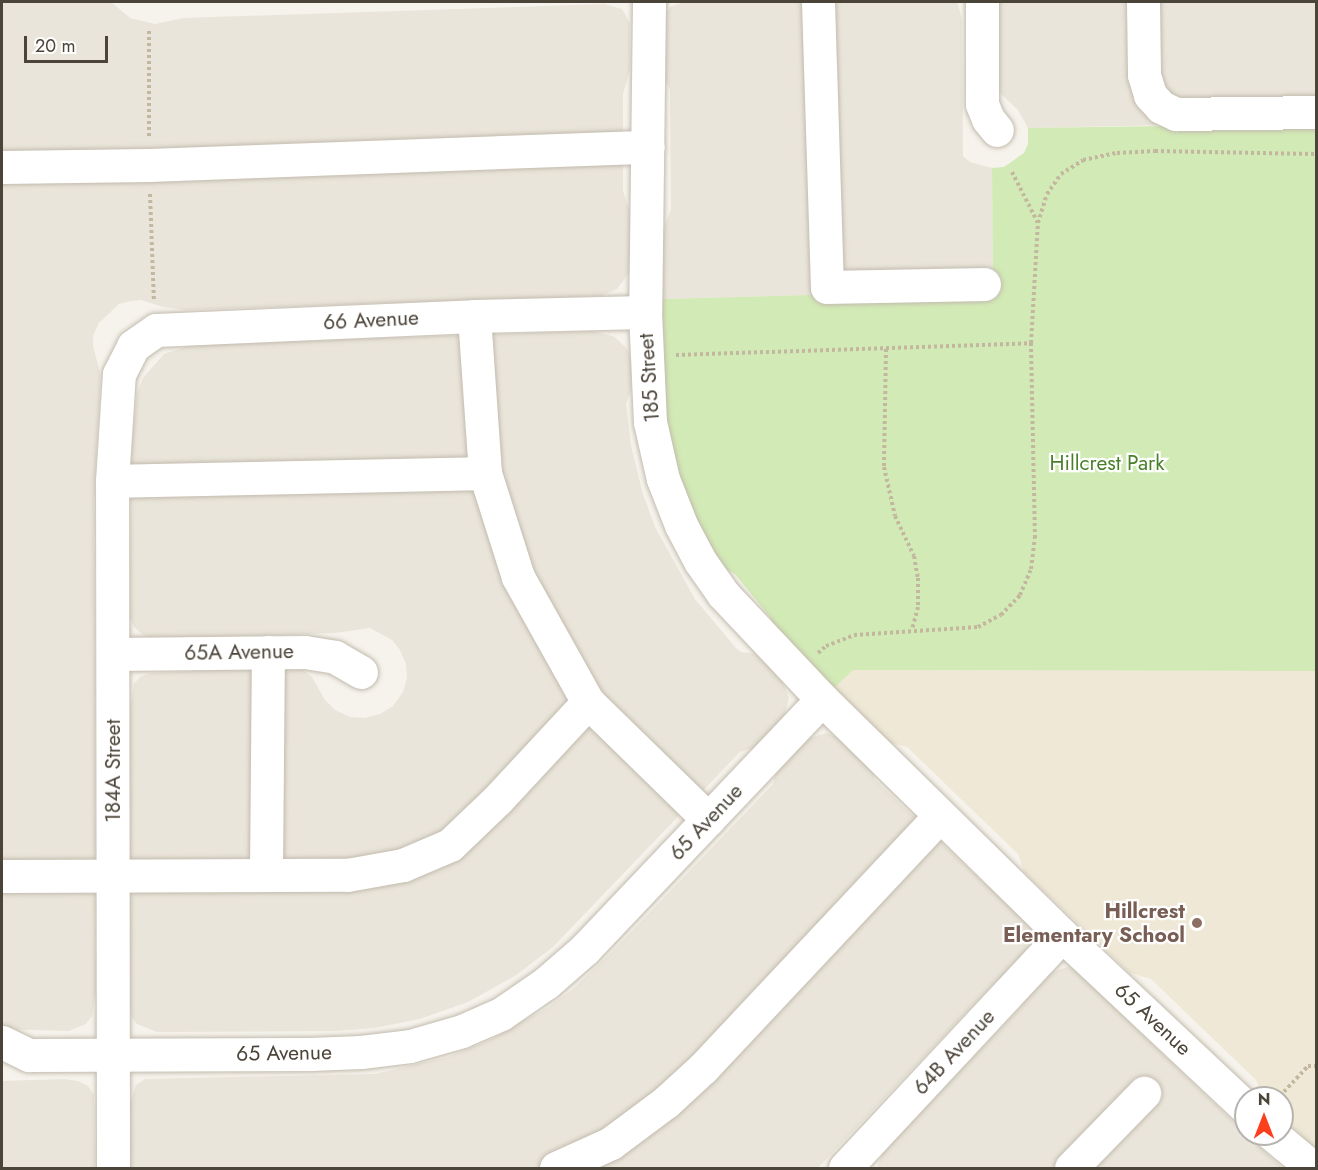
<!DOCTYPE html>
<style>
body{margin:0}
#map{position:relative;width:1318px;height:1170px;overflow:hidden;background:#f6f3ec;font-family:Jost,sans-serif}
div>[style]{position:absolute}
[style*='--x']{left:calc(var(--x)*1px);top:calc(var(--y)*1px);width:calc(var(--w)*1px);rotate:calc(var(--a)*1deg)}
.residential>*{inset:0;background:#eae5da}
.education>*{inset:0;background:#efe8d6}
.green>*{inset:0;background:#d2eab5}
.path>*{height:4px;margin-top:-2px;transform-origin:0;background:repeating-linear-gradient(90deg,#c4b79f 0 3px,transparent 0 6px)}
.roads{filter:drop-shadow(0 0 2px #c2bbae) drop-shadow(0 0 2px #c2bbae)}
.minor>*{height:33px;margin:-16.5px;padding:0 16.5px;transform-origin:16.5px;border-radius:16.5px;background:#fff}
.dots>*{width:16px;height:16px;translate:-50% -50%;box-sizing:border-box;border:3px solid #fff;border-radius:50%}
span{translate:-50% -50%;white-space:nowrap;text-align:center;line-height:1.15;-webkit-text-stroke:4.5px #fff;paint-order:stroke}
.street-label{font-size:21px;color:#4b4439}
.park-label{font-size:21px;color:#4a7f2a}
.education-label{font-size:21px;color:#785e54;font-weight:700}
.right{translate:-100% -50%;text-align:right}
.frame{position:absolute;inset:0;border:3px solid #4b4439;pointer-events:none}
.north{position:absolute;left:1234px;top:1086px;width:60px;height:60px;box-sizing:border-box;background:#fff;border:2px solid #b7b4b0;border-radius:50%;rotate:0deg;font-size:16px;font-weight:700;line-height:24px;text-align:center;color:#4b4439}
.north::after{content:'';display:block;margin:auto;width:21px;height:27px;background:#fc3f1d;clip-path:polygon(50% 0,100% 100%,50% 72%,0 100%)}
.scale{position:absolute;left:24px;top:36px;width:84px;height:27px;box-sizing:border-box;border:3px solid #4b4439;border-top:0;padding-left:8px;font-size:18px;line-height:21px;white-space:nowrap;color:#4b4439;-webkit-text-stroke:4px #fff;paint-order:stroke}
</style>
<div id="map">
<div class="residential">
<div style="clip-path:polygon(2px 2px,111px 2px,130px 18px,155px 24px,184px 18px,604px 4px,622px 9px,630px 23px,630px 70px,623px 94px,623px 191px,631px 215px,630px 272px,617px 289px,601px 296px,185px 310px,163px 307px,141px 300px,130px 301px,119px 304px,99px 323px,93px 336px,93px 346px,100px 372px,100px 386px,94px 498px,96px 991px,92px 1016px,86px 1024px,69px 1031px,2px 1029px)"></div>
<div style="clip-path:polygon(684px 2px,957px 2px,962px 19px,963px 156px,970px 162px,992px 168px,993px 290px,661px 299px,662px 231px,671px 210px,670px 90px,662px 72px,664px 14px,670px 7px)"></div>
<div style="clip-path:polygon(997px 2px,1316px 2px,1316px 102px,1168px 125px,1028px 128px,1018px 110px,999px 92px)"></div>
<div style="clip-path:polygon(594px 331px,615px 337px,628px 350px,632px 361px,631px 390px,626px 404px,631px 445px,642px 491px,655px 527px,695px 599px,736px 648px,741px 652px,755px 654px,780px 676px,789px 698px,783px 720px,753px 748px,740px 752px,553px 947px,515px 976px,468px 1002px,420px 1019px,375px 1028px,335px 1031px,157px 1032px,137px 1024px,131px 1016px,130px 1006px,130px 709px,134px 684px,140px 677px,151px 673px,290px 667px,304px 671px,312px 677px,325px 700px,335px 710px,350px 717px,365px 718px,380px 714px,393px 706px,403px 692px,407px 678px,406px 664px,400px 650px,392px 640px,370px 628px,335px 633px,154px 639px,143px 635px,134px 627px,130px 618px,132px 443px,137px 394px,143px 378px,164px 354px,195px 344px)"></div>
<div style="clip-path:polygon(827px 733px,845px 740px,872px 769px,875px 780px,985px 884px,1030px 919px,1033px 931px,1032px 944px,1005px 976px,995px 982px,818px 1168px,130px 1168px,130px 1103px,136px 1085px,145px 1079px,375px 1074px,448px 1057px,488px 1041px,547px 1008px,572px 990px,611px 953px,773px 784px,776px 771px,805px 739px)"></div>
<div style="clip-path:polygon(1067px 967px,1078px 968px,1119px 1012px,1282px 1168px,877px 1168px,883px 1152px,1020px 1008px,1027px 994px,1047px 974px)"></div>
<div style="clip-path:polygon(64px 1079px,78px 1081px,88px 1086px,94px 1095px,95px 1168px,2px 1168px,2px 1081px)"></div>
</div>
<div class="education">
<div style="clip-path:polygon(853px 670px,1316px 671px,1316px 1149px,1282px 1117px,1282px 1098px,1263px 1098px,1256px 1080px,1151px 979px,1130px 973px,1024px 872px,1018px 854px,907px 747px,890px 743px,833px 689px)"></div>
</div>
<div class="green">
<div style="clip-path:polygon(1316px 124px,1316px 671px,853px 670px,833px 689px,775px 632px,770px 617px,735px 574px,718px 565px,681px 490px,667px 433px,661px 299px,993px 290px,992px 168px,1004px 167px,1024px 153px,1028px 144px,1028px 128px)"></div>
</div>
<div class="path">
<div style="--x:149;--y:136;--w:107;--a:-90"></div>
<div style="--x:1012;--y:172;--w:57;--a:63"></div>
<div style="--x:1038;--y:223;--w:30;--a:-73"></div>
<div style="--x:1047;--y:194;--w:24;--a:-55"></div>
<div style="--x:1061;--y:174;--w:26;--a:-32"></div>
<div style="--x:1083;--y:160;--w:35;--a:-12"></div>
<div style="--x:1117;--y:153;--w:38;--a:-3"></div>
<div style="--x:1155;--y:151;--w:161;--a:1.1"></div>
<div style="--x:150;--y:194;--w:107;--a:87.9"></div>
<div style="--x:886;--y:349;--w:118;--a:91"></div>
<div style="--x:884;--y:467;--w:50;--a:77.3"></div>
<div style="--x:895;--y:516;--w:44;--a:64.6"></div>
<div style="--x:914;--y:556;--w:22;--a:80"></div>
<div style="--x:918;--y:578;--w:29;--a:90"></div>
<div style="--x:918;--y:607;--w:23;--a:105"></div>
<div style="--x:676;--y:355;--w:355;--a:-1.9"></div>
<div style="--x:1031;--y:343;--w:120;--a:-86.7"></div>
<div style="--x:818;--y:653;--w:11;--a:-41"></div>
<div style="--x:826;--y:646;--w:30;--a:-21"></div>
<div style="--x:854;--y:635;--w:124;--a:-3.7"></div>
<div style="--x:978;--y:627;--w:26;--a:-28"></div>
<div style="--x:1001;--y:615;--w:28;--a:-46"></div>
<div style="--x:1020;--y:595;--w:28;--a:-67"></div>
<div style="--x:1031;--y:569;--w:31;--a:-83"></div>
<div style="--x:1035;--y:538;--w:195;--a:-91.2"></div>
<div style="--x:1280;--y:1096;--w:41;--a:-47"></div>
<div style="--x:1308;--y:1066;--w:8;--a:0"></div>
</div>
<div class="roads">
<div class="minor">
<div style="--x:649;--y:2;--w:310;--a:90.7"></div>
<div style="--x:645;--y:312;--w:110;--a:87.4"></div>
<div style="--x:650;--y:422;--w:58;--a:77.2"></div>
<div style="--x:663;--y:479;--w:49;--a:68.6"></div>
<div style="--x:681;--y:525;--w:41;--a:62.2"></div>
<div style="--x:700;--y:561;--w:40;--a:55.1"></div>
<div style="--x:723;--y:594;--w:144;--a:46.7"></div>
<div style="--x:822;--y:699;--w:337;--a:44.5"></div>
<div style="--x:1062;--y:935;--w:253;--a:43.2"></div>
<div style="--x:818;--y:2;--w:285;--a:88.2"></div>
<div style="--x:827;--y:287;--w:157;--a:-1.1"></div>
<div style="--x:982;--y:2;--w:102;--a:90"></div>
<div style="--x:982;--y:104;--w:16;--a:68"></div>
<div style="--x:988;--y:119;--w:14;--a:51"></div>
<div style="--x:1143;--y:2;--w:73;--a:89.2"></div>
<div style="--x:1144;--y:75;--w:21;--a:73"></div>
<div style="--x:1150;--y:95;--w:16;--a:47"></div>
<div style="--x:1161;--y:107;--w:17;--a:25"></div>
<div style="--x:1176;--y:114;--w:140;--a:-0.8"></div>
<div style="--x:2;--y:167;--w:147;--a:-0.8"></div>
<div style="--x:149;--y:165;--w:499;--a:-2.1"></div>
<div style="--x:474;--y:316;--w:157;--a:86"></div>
<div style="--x:485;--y:473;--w:109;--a:72.4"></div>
<div style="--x:518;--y:577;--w:143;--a:60.8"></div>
<div style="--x:588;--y:702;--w:168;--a:44.3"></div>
<div style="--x:112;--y:481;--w:373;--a:-1.2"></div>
<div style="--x:113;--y:654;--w:192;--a:-0.6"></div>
<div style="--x:305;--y:652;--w:30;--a:9"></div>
<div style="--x:335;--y:657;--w:30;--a:30"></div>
<div style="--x:266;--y:874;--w:222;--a:-89.5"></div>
<div style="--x:2;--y:876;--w:345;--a:-0.2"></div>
<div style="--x:347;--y:875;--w:57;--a:-10.1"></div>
<div style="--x:403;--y:865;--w:51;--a:-23.1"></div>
<div style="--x:450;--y:845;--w:66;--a:-43.8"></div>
<div style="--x:498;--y:799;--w:132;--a:-47.1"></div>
<div style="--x:2;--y:1042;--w:30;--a:26"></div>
<div style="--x:29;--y:1055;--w:281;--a:-0.2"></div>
<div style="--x:310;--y:1054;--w:51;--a:-2.2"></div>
<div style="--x:361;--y:1052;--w:49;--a:-7"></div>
<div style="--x:410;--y:1046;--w:54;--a:-16.1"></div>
<div style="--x:462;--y:1031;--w:43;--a:-23.6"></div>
<div style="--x:501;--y:1014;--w:55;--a:-34.6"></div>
<div style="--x:546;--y:983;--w:52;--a:-41.1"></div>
<div style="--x:585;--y:949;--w:344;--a:-46.5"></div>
<div style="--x:1272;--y:1134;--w:53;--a:39.7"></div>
<div style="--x:113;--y:1168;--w:687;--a:-90.08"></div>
<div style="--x:112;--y:481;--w:107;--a:-86.3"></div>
<div style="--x:119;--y:374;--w:31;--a:-63"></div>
<div style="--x:133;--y:346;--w:28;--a:-35"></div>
<div style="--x:156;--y:330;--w:318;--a:-2.5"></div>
<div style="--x:474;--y:316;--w:171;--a:-1.3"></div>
<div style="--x:556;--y:1168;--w:60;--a:-24.4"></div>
<div style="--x:611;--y:1143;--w:69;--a:-36.7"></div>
<div style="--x:666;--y:1102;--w:50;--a:-42.6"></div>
<div style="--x:703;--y:1068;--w:346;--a:-46.8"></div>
<div style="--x:845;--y:1168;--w:318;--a:-47"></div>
<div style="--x:1071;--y:1168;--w:105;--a:-45.8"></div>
</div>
</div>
<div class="dots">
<div style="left:1197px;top:923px;background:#8d6e63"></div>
</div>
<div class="street-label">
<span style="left:371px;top:320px;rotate:-3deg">66 Avenue</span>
<span style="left:649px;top:378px;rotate:-94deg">185 Street</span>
<span style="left:239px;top:652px;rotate:-1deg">65A Avenue</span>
<span style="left:113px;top:771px;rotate:-90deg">184A Street</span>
<span style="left:706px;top:822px;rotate:-47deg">65 Avenue</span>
<span style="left:1153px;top:1019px;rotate:43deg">65 Avenue</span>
<span style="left:954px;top:1052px;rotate:-47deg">64B Avenue</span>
<span style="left:284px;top:1053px;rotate:-1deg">65 Avenue</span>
</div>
<div class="park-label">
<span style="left:1107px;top:463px">Hillcrest Park</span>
</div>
<div class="education-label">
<span class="right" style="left:1185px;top:923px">Hillcrest<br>Elementary School</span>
</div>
<div class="frame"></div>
<div class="north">N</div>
<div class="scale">20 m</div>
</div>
